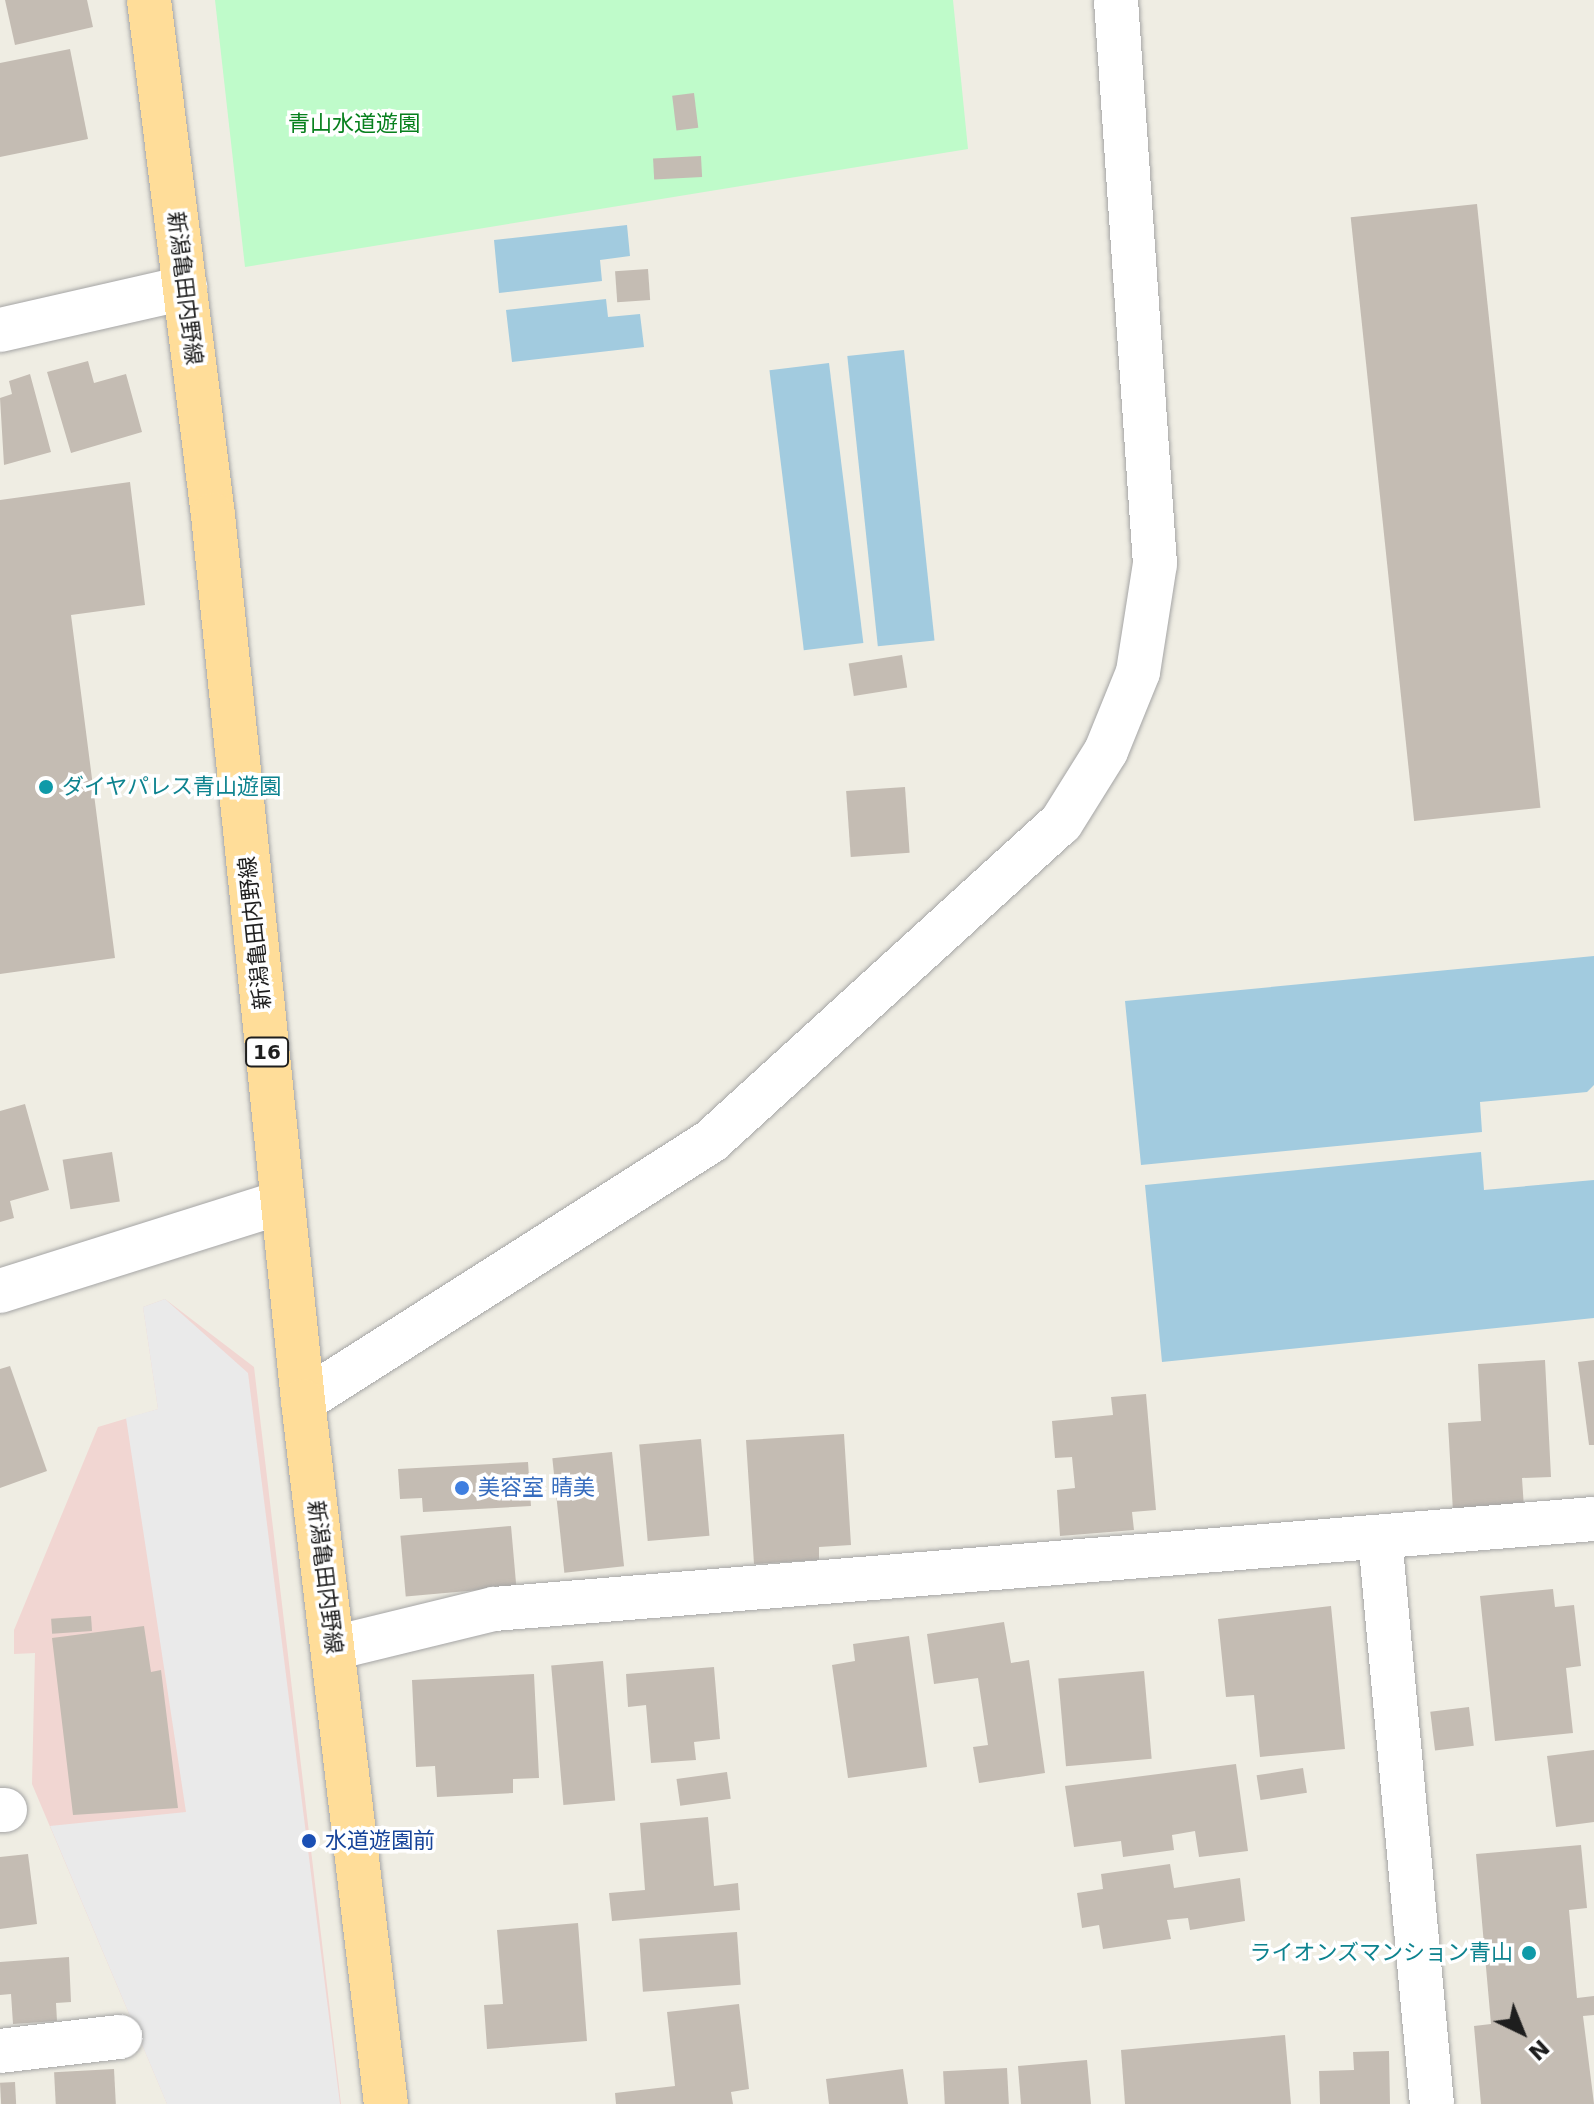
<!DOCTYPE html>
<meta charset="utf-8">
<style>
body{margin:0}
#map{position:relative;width:1594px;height:2104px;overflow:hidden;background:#efede3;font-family:"DejaVu Sans","Noto Sans JP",sans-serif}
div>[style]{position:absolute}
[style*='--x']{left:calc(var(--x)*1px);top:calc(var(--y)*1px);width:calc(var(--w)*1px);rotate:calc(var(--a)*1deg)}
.commercial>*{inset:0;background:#f1d6d2}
.park>*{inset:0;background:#bffbca}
.parking>*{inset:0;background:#eaeaea}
.water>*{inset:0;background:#a2cbdf;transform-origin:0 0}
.building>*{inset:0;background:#c4bcb3;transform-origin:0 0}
.roads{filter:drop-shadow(0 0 2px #a5a5a5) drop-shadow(0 0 2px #a5a5a5)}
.minor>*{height:44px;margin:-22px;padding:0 22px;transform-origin:22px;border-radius:22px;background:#fff}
.major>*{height:44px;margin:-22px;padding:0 22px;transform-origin:22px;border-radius:22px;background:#fd9}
.dots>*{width:22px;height:22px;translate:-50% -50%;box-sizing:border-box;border:4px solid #fff;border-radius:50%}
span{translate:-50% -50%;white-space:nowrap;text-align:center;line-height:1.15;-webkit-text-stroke:7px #fff;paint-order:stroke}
.shield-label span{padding:2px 6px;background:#fff;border:2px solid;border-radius:6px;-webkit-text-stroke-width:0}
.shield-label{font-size:20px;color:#1e1e1e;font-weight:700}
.park-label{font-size:22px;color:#08801e}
.street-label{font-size:22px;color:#1e1e1e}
.culture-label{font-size:22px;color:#0d838f}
.left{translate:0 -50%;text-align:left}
.right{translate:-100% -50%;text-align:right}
.shop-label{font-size:22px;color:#366cbe}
.transit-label{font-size:22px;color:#164399}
.north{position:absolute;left:1482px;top:1992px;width:80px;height:80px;-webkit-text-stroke:6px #fff;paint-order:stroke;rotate:137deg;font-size:22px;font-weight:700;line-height:32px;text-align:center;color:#1e1e1e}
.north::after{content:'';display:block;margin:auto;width:28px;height:36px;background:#1e1e1e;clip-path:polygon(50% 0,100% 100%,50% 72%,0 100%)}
</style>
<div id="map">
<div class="commercial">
<div style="clip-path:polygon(165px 1299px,254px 1367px,341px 2104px,167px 2104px,32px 1784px,35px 1653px,14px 1654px,14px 1630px,98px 1427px,158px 1409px,143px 1307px)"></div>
</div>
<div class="park">
<div style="clip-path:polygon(215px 0,953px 0,968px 149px,245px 267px)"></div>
</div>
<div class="parking">
<div style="clip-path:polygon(165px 1299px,248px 1373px,340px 2104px,167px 2104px,50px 1826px,186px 1812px,126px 1418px,158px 1409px,143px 1307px)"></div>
</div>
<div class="water">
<div style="clip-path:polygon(627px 225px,630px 256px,600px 260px,602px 281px,499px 293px,494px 240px)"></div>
<div style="clip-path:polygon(606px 299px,608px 317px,640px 314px,644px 347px,512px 362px,506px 310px)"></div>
<div style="left:904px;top:350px;width:292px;height:57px;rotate:84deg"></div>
<div style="left:829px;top:363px;width:282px;height:60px;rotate:83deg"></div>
<div style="clip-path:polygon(1594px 956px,1594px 1085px,1587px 1092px,1480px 1102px,1482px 1132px,1141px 1165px,1125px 1001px)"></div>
<div style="clip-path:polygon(1481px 1152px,1484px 1190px,1594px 1180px,1594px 1318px,1162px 1362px,1145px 1185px)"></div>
</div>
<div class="building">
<div style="clip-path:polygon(5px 0,87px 0,93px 27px,15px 45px)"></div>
<div style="clip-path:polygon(70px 49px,88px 139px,0 157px,0 63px)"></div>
<div style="left:694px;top:93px;width:35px;height:22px;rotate:83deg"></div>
<div style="left:701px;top:156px;width:21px;height:48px;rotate:87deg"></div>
<div style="left:1477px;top:204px;width:607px;height:127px;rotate:84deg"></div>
<div style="left:648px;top:269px;width:31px;height:33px;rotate:86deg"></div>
<div style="clip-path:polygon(88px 361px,94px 383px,126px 374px,142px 432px,71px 453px,47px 372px)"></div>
<div style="clip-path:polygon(30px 374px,51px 452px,4px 465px,0 398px,12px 394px,9px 381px)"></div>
<div style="clip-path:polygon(130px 482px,145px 605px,71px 615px,115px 958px,0 974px,0 500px)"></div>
<div style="left:902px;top:655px;width:33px;height:54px;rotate:81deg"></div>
<div style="left:905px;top:787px;width:66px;height:59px;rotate:86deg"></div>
<div style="clip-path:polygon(25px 1104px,49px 1190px,10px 1201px,14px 1218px,0 1222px,0 1111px)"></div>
<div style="left:112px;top:1152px;width:50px;height:50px;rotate:81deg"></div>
<div style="clip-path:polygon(1545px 1360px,1551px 1477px,1522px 1478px,1524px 1508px,1453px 1512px,1448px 1423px,1481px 1421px,1478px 1364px)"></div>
<div style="clip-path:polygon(1594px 1360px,1594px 1445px,1589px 1445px,1578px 1362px)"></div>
<div style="clip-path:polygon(10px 1366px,47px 1471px,0 1488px,0 1369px)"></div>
<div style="clip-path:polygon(1146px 1394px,1156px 1510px,1132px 1512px,1134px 1530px,1060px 1536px,1057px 1490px,1075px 1488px,1072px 1457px,1055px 1458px,1052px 1421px,1113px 1415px,1111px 1397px)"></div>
<div style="clip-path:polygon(844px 1434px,851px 1545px,819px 1547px,819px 1560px,754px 1564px,746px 1440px)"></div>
<div style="left:701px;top:1439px;width:97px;height:62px;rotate:85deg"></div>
<div style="left:612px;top:1452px;width:115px;height:60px;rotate:84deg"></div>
<div style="clip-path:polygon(528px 1462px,531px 1506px,423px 1512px,422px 1498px,400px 1499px,398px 1469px)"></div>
<div style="left:511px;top:1526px;width:61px;height:111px;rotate:85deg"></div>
<div style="clip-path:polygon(1553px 1589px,1555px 1607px,1574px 1605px,1581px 1666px,1566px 1668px,1573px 1733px,1495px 1741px,1480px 1596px)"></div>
<div style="clip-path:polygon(1331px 1606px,1345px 1749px,1260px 1757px,1254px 1695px,1226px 1697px,1218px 1619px)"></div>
<div style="left:91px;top:1616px;width:15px;height:40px;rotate:86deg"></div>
<div style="clip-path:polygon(1004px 1622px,1011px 1663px,1029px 1660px,1045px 1773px,979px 1783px,973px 1747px,988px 1745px,978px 1678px,934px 1684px,927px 1634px)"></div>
<div style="clip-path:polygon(144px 1626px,151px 1672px,161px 1670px,178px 1808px,73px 1815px,52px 1638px)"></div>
<div style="clip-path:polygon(909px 1636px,927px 1767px,848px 1778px,832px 1665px,855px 1661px,853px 1644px)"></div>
<div style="left:603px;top:1661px;width:140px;height:52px;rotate:85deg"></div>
<div style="clip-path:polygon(714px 1667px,720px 1739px,694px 1742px,696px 1760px,651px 1763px,646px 1705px,628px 1707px,626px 1674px)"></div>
<div style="left:1144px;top:1671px;width:88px;height:86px;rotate:85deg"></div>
<div style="clip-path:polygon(534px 1674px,539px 1778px,513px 1779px,513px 1793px,437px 1797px,435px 1766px,416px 1767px,412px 1680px)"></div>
<div style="left:1469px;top:1707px;width:39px;height:39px;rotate:83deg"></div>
<div style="clip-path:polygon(1594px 1750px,1594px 1822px,1556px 1827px,1547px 1756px)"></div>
<div style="clip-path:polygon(1236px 1764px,1248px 1851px,1199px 1857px,1195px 1831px,1172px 1835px,1174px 1850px,1123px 1857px,1121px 1841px,1074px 1847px,1065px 1786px)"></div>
<div style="left:1303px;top:1768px;width:25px;height:47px;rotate:81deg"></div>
<div style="left:727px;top:1772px;width:27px;height:51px;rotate:82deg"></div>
<div style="clip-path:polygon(708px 1817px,714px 1886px,738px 1883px,740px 1910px,612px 1921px,609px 1893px,645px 1890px,640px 1823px)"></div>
<div style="clip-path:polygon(1581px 1845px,1587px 1908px,1569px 1910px,1577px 1998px,1594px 1996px,1594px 2015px,1583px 2016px,1594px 2104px,1481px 2104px,1474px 2026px,1491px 2024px,1476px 1854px)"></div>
<div style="clip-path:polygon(28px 1854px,37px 1924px,0 1929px,0 1857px)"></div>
<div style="clip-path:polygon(1170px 1864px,1174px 1888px,1240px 1878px,1245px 1921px,1190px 1930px,1188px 1918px,1167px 1920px,1171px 1939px,1103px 1949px,1099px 1925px,1082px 1928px,1077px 1893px,1103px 1889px,1101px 1874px)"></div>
<div style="clip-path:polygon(578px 1923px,587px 2041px,487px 2049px,484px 2005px,503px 2004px,497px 1930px)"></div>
<div style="left:737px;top:1932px;width:53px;height:98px;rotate:86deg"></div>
<div style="clip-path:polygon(69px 1957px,71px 2002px,56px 2003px,57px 2021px,13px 2024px,11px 1994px,0 1995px,0 1962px)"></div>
<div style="clip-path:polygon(739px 2004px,749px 2089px,731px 2092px,733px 2104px,616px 2104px,615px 2093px,675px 2086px,667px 2012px)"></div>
<div style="clip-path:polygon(1285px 2035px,1291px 2104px,1125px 2104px,1121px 2050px)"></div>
<div style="clip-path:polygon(1389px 2051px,1390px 2104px,1320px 2104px,1319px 2071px,1354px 2070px,1353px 2052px)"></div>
<div style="clip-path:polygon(1087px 2060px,1091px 2104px,1021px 2104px,1018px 2066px)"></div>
<div style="left:1007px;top:2068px;width:36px;height:64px;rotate:87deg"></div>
<div style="left:114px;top:2069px;width:35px;height:60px;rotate:87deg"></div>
<div style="clip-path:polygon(903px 2069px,908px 2104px,829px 2104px,826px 2079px)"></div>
<div style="left:15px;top:2082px;width:22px;height:15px;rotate:87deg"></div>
</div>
<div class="roads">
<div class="minor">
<div style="--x:0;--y:330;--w:190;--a:-12.8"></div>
<div style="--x:0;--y:1291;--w:296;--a:-17.5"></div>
<div style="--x:303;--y:1401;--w:484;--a:-32.5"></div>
<div style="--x:711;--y:1141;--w:473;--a:-42.3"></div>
<div style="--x:1061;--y:823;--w:85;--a:-58"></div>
<div style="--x:1106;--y:751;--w:85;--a:-67.9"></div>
<div style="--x:1138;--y:672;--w:109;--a:-81.1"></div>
<div style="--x:1155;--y:564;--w:565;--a:-93.96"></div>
<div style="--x:1380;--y:1538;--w:568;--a:84.75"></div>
<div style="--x:334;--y:1648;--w:165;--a:-13.7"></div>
<div style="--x:494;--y:1609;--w:1104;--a:-4.68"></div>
<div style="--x:0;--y:1810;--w:5;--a:0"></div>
<div style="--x:0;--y:2051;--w:121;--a:-6.7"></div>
</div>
<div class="major">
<div style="--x:149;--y:0;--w:519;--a:82.92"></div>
<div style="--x:213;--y:515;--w:891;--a:84.2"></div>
<div style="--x:303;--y:1401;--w:708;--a:83.27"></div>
</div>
</div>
<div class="dots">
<div style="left:46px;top:787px;background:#0f9aa8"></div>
<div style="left:462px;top:1488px;background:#3f7fe0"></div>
<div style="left:309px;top:1841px;background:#1a4fb4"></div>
<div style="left:1529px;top:1953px;background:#0f9aa8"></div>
</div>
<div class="shield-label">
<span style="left:267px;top:1052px">16</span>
</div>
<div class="park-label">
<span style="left:354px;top:124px">青山水道遊園</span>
</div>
<div class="street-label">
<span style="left:185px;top:288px;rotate:83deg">新潟亀田内野線</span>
<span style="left:255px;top:933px;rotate:-96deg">新潟亀田内野線</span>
<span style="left:325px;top:1577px;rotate:83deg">新潟亀田内野線</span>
</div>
<div class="culture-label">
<span class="left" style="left:62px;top:787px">ダイヤパレス青山遊園</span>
<span class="right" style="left:1513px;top:1953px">ライオンズマンション青山</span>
</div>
<div class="shop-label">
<span class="left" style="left:478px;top:1488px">美容室 晴美</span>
</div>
<div class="transit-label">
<span class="left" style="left:325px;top:1841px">水道遊園前</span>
</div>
<div class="north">N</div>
</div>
